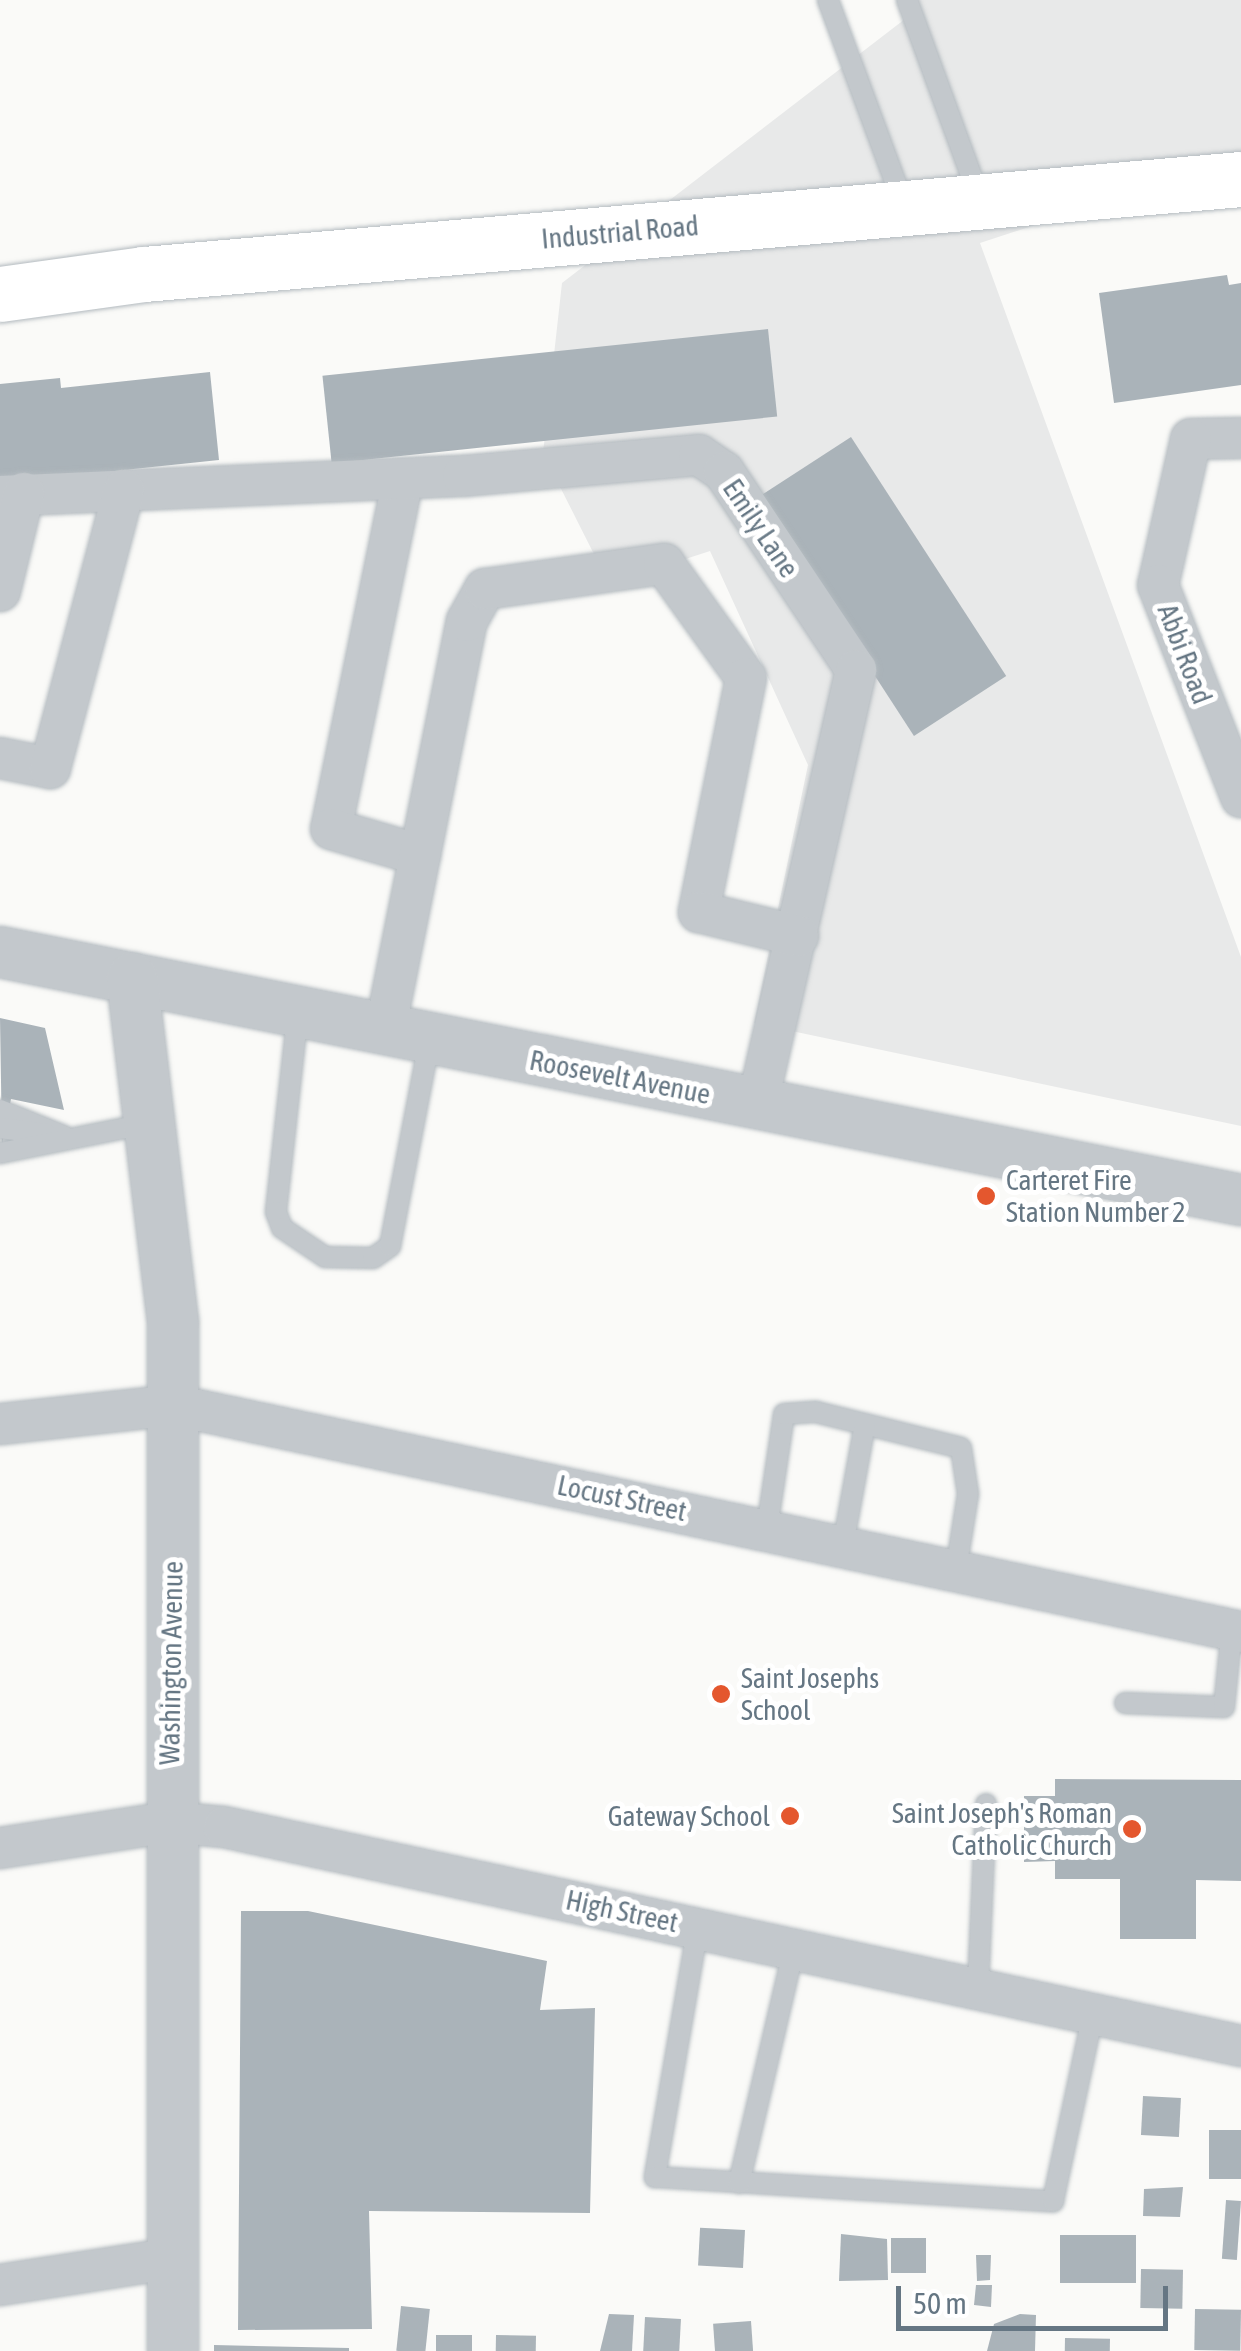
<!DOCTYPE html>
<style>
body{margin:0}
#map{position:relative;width:1241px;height:2351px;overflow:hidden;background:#fafaf8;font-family:"Asap Condensed",sans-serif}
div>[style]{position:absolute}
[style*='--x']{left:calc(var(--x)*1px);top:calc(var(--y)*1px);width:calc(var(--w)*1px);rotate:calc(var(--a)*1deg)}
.built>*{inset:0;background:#e8e9e9}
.building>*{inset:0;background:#aab3b9;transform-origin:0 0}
.roads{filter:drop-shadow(0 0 2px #b3babf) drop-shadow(0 0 2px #b3babf)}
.service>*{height:20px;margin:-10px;padding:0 10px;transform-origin:10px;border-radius:10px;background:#c3c8cc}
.minor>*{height:40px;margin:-20px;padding:0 20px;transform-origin:20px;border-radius:20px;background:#c3c8cc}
.tertiary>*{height:50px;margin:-25px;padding:0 25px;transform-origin:25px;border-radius:25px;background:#c3c8cc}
.secondary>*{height:55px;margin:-27.5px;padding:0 27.5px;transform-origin:27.5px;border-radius:27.5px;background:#fff}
.dots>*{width:28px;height:28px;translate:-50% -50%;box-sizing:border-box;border:5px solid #fff;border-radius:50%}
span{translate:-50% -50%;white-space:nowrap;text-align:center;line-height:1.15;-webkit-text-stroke:10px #fff;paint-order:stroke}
.street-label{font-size:28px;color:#657683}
.poi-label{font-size:28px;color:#657683}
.left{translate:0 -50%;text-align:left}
.right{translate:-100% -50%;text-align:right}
.scale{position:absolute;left:896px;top:2286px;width:272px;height:45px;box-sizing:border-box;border:5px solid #657683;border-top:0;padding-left:12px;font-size:30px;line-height:35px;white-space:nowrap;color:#657683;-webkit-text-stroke:8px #fff;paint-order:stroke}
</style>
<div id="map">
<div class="built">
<div style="clip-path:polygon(915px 0,1241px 0,1241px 157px,980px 243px,1241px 957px,1241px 1126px,754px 1023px,808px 765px,710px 551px,609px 584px,543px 453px,562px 283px,918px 9px)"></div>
</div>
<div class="building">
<div style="clip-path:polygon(1227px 275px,1229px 285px,1241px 283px,1241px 385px,1114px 403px,1099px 293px)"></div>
<div style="left:768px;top:329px;width:88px;height:448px;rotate:84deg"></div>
<div style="clip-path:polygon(210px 372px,219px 460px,0 483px,0 384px,60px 378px,61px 388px)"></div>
<div style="left:851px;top:437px;width:285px;height:110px;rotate:57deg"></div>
<div style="clip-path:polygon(0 1018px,45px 1028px,64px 1110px,11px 1099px,2px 1144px)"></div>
<div style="clip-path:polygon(1055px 1779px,1241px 1780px,1241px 1881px,1196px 1880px,1196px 1939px,1120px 1939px,1120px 1879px,1055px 1879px,1055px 1861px,1024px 1862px,1024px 1796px,1055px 1796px)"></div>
<div style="clip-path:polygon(241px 1911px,308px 1911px,547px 1961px,540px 2010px,595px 2008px,590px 2213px,369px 2211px,372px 2329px,238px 2330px)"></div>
<div style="left:1143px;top:2096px;width:38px;height:39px;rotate:3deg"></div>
<div style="left:1209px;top:2130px;width:32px;height:49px"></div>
<div style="clip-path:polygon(1183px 2187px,1180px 2217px,1143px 2216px,1144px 2189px)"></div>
<div style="left:1226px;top:2200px;width:15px;height:59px;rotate:4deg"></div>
<div style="left:745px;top:2230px;width:38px;height:45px;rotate:93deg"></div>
<div style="clip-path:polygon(841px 2234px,887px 2239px,888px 2280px,839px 2281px)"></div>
<div style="left:1060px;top:2235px;width:76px;height:48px"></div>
<div style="left:891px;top:2238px;width:35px;height:35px"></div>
<div style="clip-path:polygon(976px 2255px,991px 2255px,990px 2280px,977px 2281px)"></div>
<div style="left:1141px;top:2269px;width:42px;height:39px;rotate:1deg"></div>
<div style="clip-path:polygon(976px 2285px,992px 2285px,991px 2307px,974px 2305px)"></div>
<div style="left:401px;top:2306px;width:29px;height:45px;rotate:6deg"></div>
<div style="left:1195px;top:2309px;width:46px;height:41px;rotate:1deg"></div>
<div style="clip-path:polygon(609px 2314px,634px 2315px,632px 2351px,600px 2351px)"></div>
<div style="clip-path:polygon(1020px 2314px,1036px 2315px,1035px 2351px,987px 2351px,994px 2324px)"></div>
<div style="left:645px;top:2317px;width:36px;height:34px;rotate:3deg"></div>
<div style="left:751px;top:2321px;width:30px;height:38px;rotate:86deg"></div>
<div style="left:436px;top:2335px;width:36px;height:16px"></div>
<div style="left:496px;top:2335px;width:40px;height:16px;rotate:1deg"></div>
<div style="left:1065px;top:2338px;width:45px;height:13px;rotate:1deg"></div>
<div style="clip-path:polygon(214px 2345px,349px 2348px,349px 2351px,214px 2351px)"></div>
</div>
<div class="roads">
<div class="service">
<div style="--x:828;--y:0;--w:220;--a:69.7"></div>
<div style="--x:907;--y:0;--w:213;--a:69.9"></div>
<div style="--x:298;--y:1012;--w:201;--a:96.3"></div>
<div style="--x:276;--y:1212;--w:17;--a:69"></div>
<div style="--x:282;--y:1228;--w:52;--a:34"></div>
<div style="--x:325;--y:1257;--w:48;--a:1.2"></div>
<div style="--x:373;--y:1258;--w:21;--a:-35"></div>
<div style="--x:390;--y:1246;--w:211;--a:-79.1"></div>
<div style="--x:0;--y:1110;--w:69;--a:22.1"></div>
<div style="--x:0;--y:1128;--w:47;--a:7.3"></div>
<div style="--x:0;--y:1153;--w:153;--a:-11.3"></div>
<div style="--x:767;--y:1528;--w:115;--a:-81.5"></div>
<div style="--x:784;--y:1414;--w:32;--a:-4"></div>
<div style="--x:816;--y:1412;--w:149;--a:13.9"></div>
<div style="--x:961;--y:1448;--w:47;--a:81.3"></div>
<div style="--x:968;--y:1494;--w:77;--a:99"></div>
<div style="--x:843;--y:1545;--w:123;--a:-79.7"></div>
<div style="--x:1125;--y:1703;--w:99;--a:2.3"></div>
<div style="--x:1224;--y:1707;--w:77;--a:-84.1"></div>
<div style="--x:698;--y:1927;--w:254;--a:99.8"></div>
<div style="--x:655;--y:2177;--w:399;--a:3.5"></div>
<div style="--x:1053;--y:2201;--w:191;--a:-77.9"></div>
<div style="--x:978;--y:1988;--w:184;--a:-87.5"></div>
<div style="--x:739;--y:2183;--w:241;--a:-76.8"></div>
</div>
<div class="minor">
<div style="--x:1241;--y:438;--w:50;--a:178.9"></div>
<div style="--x:1191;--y:439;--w:150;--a:102.7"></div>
<div style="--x:1158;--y:585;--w:228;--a:68.6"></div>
<div style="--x:403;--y:479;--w:357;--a:101.6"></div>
<div style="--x:331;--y:829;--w:93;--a:16.3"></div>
<div style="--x:0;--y:496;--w:463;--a:-2.5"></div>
<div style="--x:463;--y:476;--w:237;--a:-5.1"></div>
<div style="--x:699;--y:455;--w:30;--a:34"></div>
<div style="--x:724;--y:472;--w:238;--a:56.3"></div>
<div style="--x:856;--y:670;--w:446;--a:102.8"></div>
<div style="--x:0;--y:591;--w:101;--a:-76.2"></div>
<div style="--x:0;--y:758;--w:51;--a:11.3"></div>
<div style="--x:50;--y:768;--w:288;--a:-75.1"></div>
<div style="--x:385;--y:1030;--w:417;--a:-78.7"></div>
<div style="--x:467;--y:621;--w:37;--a:-61"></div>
<div style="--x:485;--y:589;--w:181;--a:-8"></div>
<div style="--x:664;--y:564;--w:140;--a:54.3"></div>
<div style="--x:746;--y:678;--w:239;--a:101.4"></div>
<div style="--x:699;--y:912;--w:102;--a:13.6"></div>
<div style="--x:0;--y:1424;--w:175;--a:-6.2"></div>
<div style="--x:174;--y:1405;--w:1091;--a:12.01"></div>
<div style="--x:0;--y:1848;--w:171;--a:-8.7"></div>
<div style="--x:169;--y:1822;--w:55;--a:5.2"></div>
<div style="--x:224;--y:1827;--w:1040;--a:12.15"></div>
<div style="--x:0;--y:2285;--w:177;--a:-8.8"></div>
</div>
<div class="tertiary">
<div style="--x:0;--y:952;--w:1266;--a:11.3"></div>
<div style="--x:132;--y:978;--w:346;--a:83.2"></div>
<div style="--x:173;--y:1322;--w:1029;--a:90"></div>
</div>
<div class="secondary">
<div style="--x:0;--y:294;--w:145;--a:-7.9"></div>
<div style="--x:144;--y:274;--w:1101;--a:-4.95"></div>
</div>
</div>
<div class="dots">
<div style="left:986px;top:1196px;background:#e4572e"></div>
<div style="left:721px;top:1694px;background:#e4572e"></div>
<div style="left:790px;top:1816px;background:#e4572e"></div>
<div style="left:1132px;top:1829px;background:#e4572e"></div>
</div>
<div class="street-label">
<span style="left:620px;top:232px;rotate:-5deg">Industrial Road</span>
<span style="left:761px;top:528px;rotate:56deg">Emily Lane</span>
<span style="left:1185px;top:654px;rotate:69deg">Abbi Road</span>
<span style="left:620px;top:1077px;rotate:11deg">Roosevelt Avenue</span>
<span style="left:622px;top:1498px;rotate:12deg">Locust Street</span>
<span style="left:171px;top:1663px;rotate:-89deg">Washington Avenue</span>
<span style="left:622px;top:1911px;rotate:12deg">High Street</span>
</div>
<div class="poi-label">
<span class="left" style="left:1006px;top:1196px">Carteret Fire<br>Station Number 2</span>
<span class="left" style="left:741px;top:1694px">Saint Josephs<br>School</span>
<span class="right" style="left:1112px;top:1829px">Saint Joseph's Roman<br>Catholic Church</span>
<span class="right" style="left:770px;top:1816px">Gateway School</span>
</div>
<div class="scale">50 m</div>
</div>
